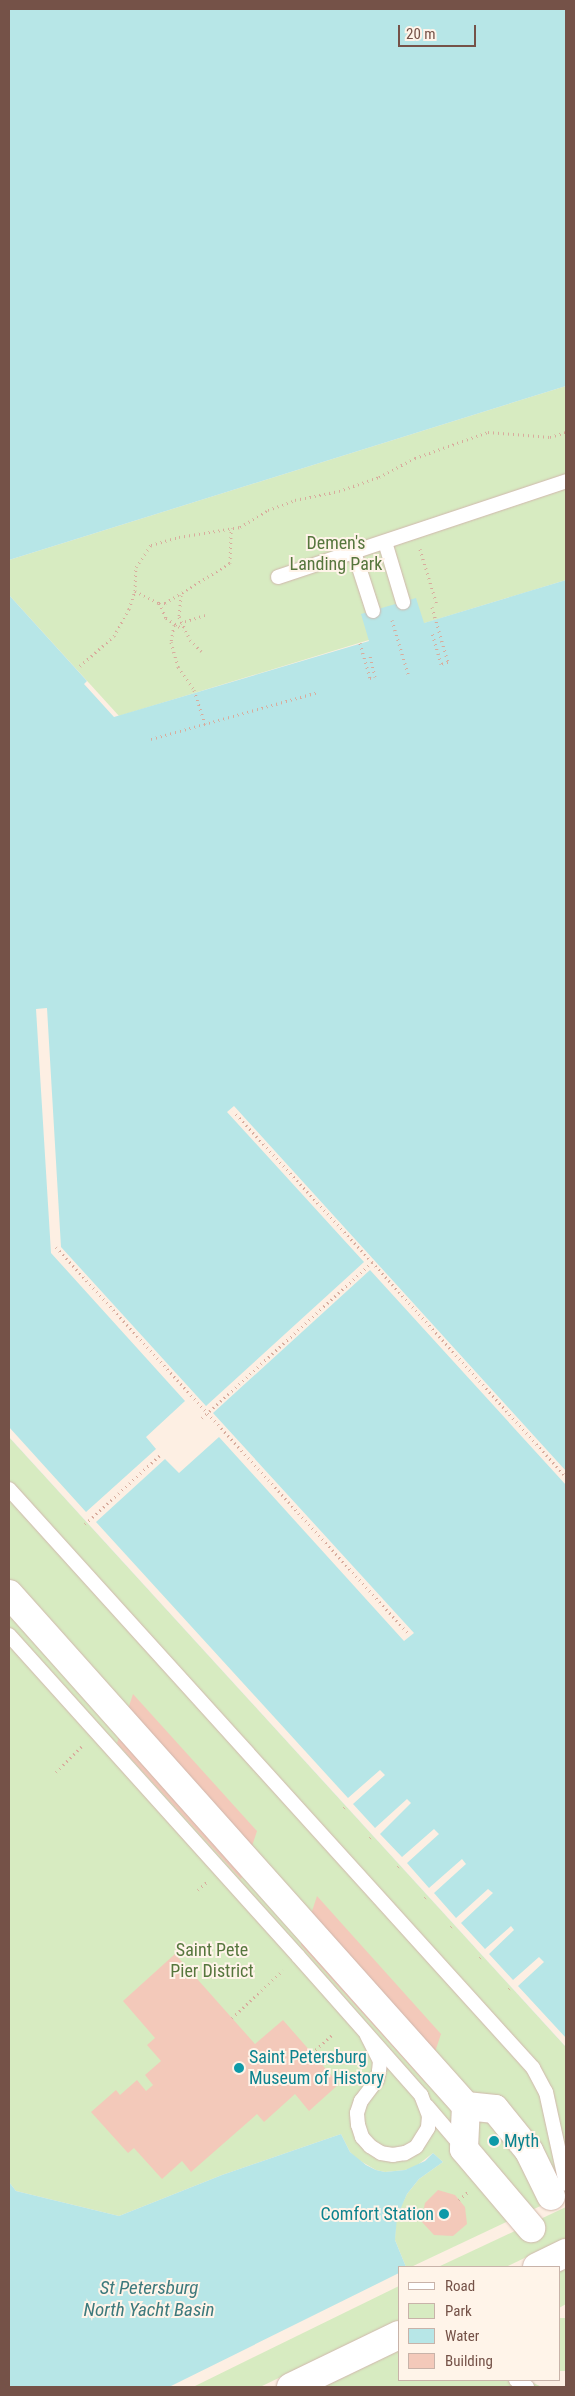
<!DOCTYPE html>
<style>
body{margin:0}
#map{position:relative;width:575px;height:2396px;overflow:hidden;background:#fdefe3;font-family:"Roboto Condensed",sans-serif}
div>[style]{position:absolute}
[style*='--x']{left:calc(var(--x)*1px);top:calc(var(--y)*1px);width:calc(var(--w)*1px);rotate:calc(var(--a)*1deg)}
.green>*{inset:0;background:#d7ebc1;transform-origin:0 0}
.water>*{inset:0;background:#b7e6e7}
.pier>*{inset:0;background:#fdefe3}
.building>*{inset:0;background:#f3c9ba}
.path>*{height:3px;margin-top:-1.5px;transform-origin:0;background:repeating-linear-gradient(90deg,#d8ac9d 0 1px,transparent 0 5px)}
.roads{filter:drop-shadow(0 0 1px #d0b7ac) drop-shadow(0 0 1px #d0b7ac)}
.lane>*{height:14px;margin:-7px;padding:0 7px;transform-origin:7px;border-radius:7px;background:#fff}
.street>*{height:28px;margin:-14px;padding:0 14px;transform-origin:14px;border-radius:14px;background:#fff}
.dots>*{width:14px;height:14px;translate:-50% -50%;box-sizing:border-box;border:2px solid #fff4e9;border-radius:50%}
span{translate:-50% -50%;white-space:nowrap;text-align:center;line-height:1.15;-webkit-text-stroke:4px #fff4e9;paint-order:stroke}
.park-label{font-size:18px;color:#56763d}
.culture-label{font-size:18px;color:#0d838f}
.left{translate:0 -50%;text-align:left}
.right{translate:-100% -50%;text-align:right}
.water-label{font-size:19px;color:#3c797c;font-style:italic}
.frame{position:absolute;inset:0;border:10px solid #755248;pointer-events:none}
.legend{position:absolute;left:398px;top:2266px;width:162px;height:115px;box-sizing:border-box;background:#fff4e9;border:1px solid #c8b3a9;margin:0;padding:6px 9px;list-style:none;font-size:15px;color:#755248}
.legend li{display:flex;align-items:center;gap:10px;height:25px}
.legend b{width:25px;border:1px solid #c8b3a9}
.scale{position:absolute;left:398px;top:25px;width:78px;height:22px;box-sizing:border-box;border:2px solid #755248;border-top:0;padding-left:6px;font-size:15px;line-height:18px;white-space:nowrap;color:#755248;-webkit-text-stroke:4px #fff4e9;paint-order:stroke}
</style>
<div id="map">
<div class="green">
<div style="clip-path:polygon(566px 386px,566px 580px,119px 716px,9px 595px,9px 560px)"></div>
<div style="clip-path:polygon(9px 1437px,566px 2047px,566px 2194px,411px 2267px,406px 2267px,395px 2240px,396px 2217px,407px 2194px,419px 2179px,443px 2162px,433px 2153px,415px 2167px,405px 2170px,385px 2172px,376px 2170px,357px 2159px,350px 2152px,341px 2134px,222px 2175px,119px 2216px,16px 2191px,9px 2182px)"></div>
<div style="clip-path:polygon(566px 2207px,566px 2238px,506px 2267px,438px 2267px)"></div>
<div style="clip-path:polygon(566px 2269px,566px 2304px,559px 2308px,559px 2272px)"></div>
<div style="clip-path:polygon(399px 2286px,399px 2320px,260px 2387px,193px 2387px)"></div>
<div style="left:566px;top:2318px;width:53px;height:8px;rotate:90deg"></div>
<div style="clip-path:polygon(399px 2350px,399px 2380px,527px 2380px,542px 2387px,323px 2387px)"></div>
</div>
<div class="water">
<div style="clip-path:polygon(9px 9px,566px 9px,566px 386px,9px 560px)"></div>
<div style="clip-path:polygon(566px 580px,566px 2047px,9px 1437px,9px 595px,87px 681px,84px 684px,114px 717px,369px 641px,361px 614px,416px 598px,424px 623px)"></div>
<div style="clip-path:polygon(341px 2134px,350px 2152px,366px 2165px,376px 2170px,385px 2172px,405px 2170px,425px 2161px,433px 2153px,443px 2162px,419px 2179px,407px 2194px,397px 2217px,395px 2240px,406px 2267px,399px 2267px,399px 2273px,169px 2387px,9px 2387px,9px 2182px,16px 2191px,119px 2216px,222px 2175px)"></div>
</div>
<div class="pier">
<div style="clip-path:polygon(47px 1008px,61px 1247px,206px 1406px,364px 1262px,227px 1112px,234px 1106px,566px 1471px,566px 1485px,370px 1270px,213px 1413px,414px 1633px,404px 1641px,219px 1437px,179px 1473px,165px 1459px,96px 1522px,348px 1798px,380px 1770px,385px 1775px,353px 1804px,375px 1828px,407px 1799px,411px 1803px,380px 1834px,402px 1857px,434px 1829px,439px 1834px,407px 1863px,429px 1888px,462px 1859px,466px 1864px,434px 1893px,456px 1918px,488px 1889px,493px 1893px,461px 1923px,485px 1949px,511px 1926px,514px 1930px,489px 1954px,513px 1980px,539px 1957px,544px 1962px,518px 1986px,566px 2038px,566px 2047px,9px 1437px,9px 1427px,86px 1512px,156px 1449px,146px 1437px,185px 1401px,51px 1253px,36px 1009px)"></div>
</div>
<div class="building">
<div style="clip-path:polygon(133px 1694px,257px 1831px,241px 1879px,117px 1743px)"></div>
<div style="clip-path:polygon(317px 1896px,441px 2034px,425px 2082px,301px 1945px)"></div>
<div style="clip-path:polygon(175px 1954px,255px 2044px,283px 2020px,339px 2084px,309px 2111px,295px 2094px,264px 2122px,257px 2114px,191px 2172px,182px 2161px,162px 2179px,134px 2148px,128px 2153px,91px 2112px,116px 2090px,120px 2095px,137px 2080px,146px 2091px,153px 2085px,145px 2075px,161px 2061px,147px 2045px,155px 2038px,123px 2001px)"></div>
<div style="clip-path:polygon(438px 2190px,455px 2195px,465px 2207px,467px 2224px,453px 2236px,434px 2235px,421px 2221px,425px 2203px)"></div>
</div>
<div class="path">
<div style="--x:420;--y:549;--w:59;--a:73.1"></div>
<div style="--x:135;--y:591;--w:27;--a:27"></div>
<div style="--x:159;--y:603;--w:6;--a:0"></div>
<div style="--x:165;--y:603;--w:76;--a:-31.6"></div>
<div style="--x:230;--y:563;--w:35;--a:-88"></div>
<div style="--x:181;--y:595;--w:22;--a:95"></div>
<div style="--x:179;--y:617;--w:25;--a:64"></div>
<div style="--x:190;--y:640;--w:16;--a:45"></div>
<div style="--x:159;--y:603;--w:17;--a:65"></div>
<div style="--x:166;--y:618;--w:20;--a:33"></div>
<div style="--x:432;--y:607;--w:57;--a:73.8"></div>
<div style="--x:448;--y:662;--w:7;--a:164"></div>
<div style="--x:441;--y:664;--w:33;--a:-106"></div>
<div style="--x:205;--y:615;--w:33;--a:162"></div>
<div style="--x:174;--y:625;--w:17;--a:100"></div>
<div style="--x:171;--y:642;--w:26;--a:74"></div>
<div style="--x:178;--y:667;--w:28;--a:55"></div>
<div style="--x:194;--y:690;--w:36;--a:72"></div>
<div style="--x:392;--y:620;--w:59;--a:73.4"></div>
<div style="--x:360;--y:643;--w:36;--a:74"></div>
<div style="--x:370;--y:678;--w:5;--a:-11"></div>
<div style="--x:375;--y:677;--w:22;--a:-103"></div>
<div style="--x:80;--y:666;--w:45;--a:-41.4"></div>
<div style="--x:114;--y:636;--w:31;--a:-61"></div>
<div style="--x:129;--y:609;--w:19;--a:-72"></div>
<div style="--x:135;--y:591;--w:24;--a:-88"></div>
<div style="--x:136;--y:567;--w:27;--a:-56"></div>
<div style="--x:151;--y:545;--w:29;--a:-16"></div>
<div style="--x:179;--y:537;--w:62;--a:-9.3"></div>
<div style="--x:240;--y:527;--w:33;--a:-31"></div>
<div style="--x:268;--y:510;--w:29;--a:-20"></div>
<div style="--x:295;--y:500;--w:45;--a:-11.6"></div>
<div style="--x:339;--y:491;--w:42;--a:-19.3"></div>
<div style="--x:379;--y:477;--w:41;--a:-27.8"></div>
<div style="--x:415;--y:458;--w:77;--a:-19.6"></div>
<div style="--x:488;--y:432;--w:62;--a:4.6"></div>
<div style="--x:550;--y:437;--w:17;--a:-17"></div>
<div style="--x:151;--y:739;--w:173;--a:-15.7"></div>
<div style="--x:56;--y:1247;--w:522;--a:47.64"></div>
<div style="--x:372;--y:1262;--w:290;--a:47.9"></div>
<div style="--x:202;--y:1418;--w:231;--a:-42.5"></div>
<div style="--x:372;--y:1262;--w:205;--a:-132.6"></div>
<div style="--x:85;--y:1524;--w:103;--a:-42.6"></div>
<div style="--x:56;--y:1772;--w:38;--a:-45"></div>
<div style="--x:344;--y:1808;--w:3;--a:-45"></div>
<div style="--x:370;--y:1838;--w:4;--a:-45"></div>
<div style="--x:398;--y:1867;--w:3;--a:-45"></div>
<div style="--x:198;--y:1890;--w:12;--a:-42"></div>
<div style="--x:425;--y:1898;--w:4;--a:-45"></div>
<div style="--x:451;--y:1927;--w:4;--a:-45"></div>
<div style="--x:480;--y:1958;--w:4;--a:-45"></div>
<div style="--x:509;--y:1989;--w:3;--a:-45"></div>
<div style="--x:232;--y:2018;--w:70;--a:-43.3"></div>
<div style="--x:312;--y:2053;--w:27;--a:-42"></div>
<div style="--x:459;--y:2200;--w:12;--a:-42"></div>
</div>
<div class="roads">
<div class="lane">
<div style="--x:385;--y:542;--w:63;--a:73.3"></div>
<div style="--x:354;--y:552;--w:62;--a:72.1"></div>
<div style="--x:278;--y:577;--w:304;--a:-18.4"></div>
<div style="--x:9;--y:1489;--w:781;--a:47.85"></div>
<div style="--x:533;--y:2068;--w:27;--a:62"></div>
<div style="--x:546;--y:2092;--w:94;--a:77.7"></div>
<div style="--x:9;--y:1635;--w:432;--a:48"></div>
<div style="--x:298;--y:1956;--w:186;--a:48.5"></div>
<div style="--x:421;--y:2095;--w:22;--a:69"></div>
<div style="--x:429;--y:2116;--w:12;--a:95"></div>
<div style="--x:428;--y:2128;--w:22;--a:122"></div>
<div style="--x:416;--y:2147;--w:13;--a:151"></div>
<div style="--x:405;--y:2153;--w:12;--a:171"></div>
<div style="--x:393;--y:2155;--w:12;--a:-171"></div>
<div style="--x:381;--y:2153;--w:13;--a:-148"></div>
<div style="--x:370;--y:2146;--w:12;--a:-132"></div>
<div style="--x:362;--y:2137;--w:13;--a:-108"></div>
<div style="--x:358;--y:2125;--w:12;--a:-95"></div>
<div style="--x:357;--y:2113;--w:13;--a:-72"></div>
<div style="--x:361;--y:2101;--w:26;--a:-53"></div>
<div style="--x:377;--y:2080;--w:9;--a:-77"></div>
<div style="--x:379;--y:2071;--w:10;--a:-84"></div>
<div style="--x:380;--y:2061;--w:29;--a:-117"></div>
<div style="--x:427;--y:2106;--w:54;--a:49.5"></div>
<div style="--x:516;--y:2380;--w:13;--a:32"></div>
</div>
<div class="street">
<div style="--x:9;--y:1594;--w:686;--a:48.25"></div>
<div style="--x:466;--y:2106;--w:29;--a:6"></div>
<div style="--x:495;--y:2109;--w:54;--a:51"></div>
<div style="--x:529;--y:2151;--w:50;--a:63.9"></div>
<div style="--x:466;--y:2106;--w:43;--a:92.7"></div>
<div style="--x:464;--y:2149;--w:104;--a:49.7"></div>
<div style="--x:537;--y:2267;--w:32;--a:-26"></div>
<div style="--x:291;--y:2387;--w:120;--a:-25.7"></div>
</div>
</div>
<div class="dots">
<div style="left:239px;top:2068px;background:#0f9aa8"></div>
<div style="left:494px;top:2141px;background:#0f9aa8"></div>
<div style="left:444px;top:2214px;background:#0f9aa8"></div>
</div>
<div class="park-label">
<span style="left:336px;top:554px">Demen's<br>Landing Park</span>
<span style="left:212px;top:1961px">Saint Pete<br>Pier District</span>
</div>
<div class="culture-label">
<span class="left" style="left:249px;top:2068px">Saint Petersburg<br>Museum of History</span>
<span class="left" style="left:504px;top:2141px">Myth</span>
<span class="right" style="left:434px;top:2214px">Comfort Station</span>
</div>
<div class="water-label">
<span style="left:149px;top:2299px">St Petersburg<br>North Yacht Basin</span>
</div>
<div class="frame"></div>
<ul class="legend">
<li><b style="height:6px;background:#fff"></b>Road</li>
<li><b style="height:14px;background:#d7ebc1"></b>Park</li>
<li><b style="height:14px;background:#b7e6e7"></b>Water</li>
<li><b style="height:14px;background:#f3c9ba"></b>Building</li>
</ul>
<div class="scale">20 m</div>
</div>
